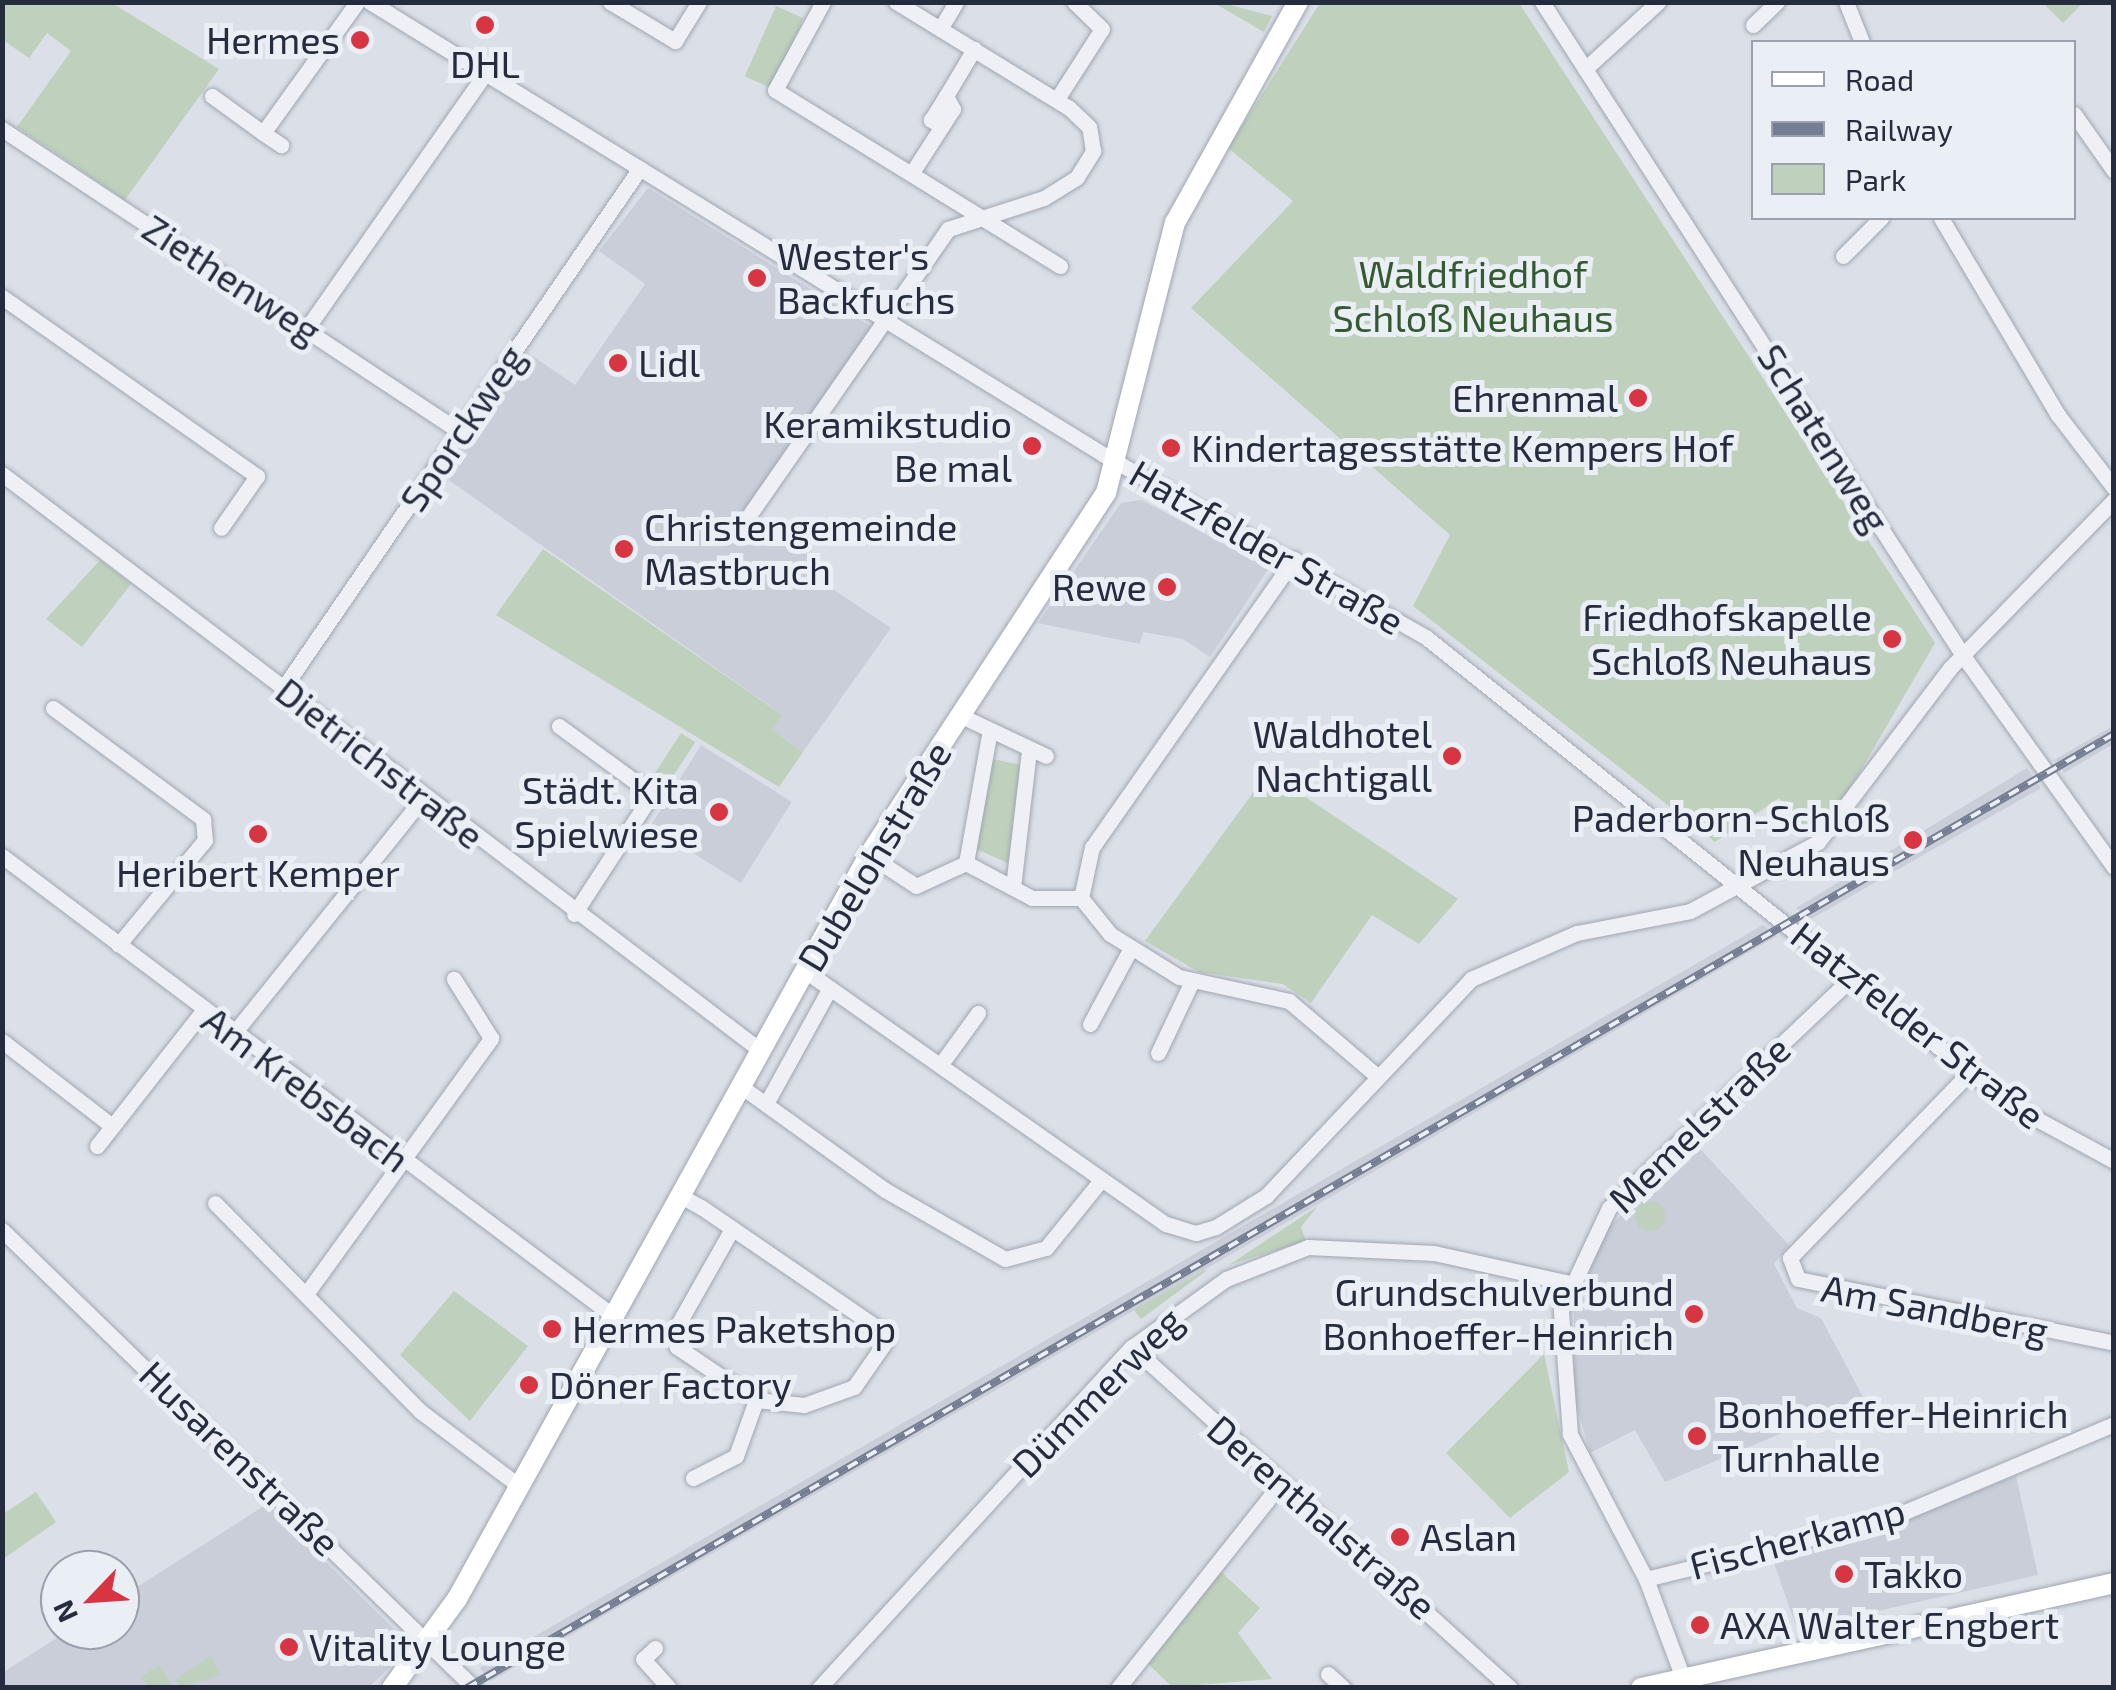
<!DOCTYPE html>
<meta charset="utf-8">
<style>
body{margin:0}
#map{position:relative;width:2116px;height:1690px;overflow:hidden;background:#dbdfe7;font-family:"Exo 2",sans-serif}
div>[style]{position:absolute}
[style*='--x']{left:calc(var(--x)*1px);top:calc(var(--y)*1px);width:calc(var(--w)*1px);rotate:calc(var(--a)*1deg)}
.built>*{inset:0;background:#c9ced9;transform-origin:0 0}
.green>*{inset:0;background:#bfd1bc;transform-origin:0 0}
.round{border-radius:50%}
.roads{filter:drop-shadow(0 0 2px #a0a6b1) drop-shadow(0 0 2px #a0a6b1)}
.minor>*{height:15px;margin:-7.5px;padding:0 7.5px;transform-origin:7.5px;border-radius:7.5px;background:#eef0f5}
.major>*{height:20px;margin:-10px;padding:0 10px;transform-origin:10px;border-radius:10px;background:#fff}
.rail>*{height:8px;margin-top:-4px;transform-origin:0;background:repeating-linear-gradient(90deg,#eaeef5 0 11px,#747d91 0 22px);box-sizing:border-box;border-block:2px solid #747d91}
.dots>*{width:28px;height:28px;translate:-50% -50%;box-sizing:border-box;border:5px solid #eaeef5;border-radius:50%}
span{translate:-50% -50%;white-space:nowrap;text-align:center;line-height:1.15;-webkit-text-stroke:10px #eaeef5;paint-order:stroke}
.poi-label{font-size:38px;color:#242c3e}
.right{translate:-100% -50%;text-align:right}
.left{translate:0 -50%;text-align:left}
.park-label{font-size:38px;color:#355a31}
.street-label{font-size:38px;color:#242c3e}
.frame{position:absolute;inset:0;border:5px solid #242c3e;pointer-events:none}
.legend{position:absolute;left:1751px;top:40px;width:325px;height:180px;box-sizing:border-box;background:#eaeef5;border:2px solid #9ba0ac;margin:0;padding:12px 18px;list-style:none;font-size:30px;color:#242c3e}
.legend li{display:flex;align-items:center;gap:20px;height:50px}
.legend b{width:50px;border:2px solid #9ba0ac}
.north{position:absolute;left:40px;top:1550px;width:100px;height:100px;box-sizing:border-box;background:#eaeef5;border:2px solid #9ba0ac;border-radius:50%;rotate:245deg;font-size:28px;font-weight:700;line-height:40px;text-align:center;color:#242c3e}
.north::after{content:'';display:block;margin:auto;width:35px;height:45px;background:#d73541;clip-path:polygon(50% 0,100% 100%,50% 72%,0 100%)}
</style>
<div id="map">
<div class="built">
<div style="clip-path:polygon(648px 188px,886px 336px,755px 519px,821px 561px,812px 575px,891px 628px,803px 752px,772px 730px,781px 714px,443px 476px,527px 352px,575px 385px,645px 284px,599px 251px)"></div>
<div style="clip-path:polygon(1142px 500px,1269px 568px,1210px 657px,1183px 639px,1143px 632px,1140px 644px,1038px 623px,1121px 503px)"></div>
<div style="clip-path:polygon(2113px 726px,2113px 744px,2064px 773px,2054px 760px)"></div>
<div style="left:701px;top:745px;width:107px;height:96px;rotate:32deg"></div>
<div style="clip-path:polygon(2027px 768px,2041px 788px,1811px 919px,1796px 908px)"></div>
<div style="clip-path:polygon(1763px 925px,1777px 936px,1320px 1203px,491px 1681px,480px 1668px)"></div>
<div style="clip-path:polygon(1694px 1142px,1789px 1245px,1774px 1264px,1797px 1308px,1821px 1318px,1864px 1399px,1665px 1482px,1635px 1430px,1590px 1453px,1574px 1396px,1574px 1307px,1596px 1240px)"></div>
<div style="clip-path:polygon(2016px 1476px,2038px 1575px,1797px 1629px,1773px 1560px,1834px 1547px)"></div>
<div style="clip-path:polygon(267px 1504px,400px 1635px,401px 1657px,369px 1687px,3px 1688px,2px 1673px,69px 1630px,120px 1630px,120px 1598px)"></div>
</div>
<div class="green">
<div style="clip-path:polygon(3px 2px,112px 3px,219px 69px,125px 200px,17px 127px,71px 51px,47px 33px,29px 58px,3px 40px)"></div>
<div style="clip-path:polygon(1214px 3px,1222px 3px,1272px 16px,1264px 32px)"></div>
<div style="clip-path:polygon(1320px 3px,1519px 3px,1935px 643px,1836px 813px,1810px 836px,1779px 798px,1715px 842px,1413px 606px,1450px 535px,1191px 308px,1293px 201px,1228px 148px)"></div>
<div style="clip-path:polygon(2043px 3px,2083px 3px,2063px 23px)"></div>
<div style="left:776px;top:6px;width:30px;height:77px;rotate:24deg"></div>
<div style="clip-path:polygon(543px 549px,782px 715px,772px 730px,803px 752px,779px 787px,496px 615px)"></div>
<div style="clip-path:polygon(100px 560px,131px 584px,82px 647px,46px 619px)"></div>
<div style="left:681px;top:733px;width:17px;height:57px;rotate:33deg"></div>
<div style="clip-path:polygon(992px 759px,1023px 765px,1010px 864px,976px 849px)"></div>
<div style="clip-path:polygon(1268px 772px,1458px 899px,1419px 944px,1372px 915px,1311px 1003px,1283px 984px,1199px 972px,1145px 941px)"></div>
<div class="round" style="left:1635px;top:1201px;width:30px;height:30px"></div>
<div style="clip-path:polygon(1318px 1206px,1301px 1227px,1306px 1241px,1229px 1265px)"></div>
<div style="clip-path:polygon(1206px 1271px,1141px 1319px,1134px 1310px,1204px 1270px)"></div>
<div style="clip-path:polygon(454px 1291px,528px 1346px,470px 1421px,400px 1355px)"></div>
<div style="clip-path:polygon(1544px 1354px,1569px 1472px,1510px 1518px,1446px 1453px)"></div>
<div style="clip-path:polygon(36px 1492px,56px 1522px,3px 1559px,3px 1514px)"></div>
<div style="clip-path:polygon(1219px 1570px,1260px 1608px,1238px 1633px,1272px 1679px,1172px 1687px,1144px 1660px)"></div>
<div style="clip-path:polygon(210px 1656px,221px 1675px,180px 1687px,175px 1680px)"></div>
<div style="clip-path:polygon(159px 1665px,174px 1687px,148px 1687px,141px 1677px)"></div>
</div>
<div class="roads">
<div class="minor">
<div style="--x:370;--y:2;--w:863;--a:31.68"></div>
<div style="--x:1104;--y:455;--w:371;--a:29.5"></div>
<div style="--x:1427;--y:638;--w:748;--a:38.65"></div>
<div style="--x:2011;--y:1105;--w:117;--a:28.5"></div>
<div style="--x:610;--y:2;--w:76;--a:31"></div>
<div style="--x:675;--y:41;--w:46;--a:-58.4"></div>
<div style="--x:823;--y:2;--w:100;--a:118.6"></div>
<div style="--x:775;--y:90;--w:335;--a:31.7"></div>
<div style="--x:1542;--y:2;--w:779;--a:57.21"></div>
<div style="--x:1964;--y:657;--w:258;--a:54.5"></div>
<div style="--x:1846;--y:2;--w:43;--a:68.2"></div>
<div style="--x:1753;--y:25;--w:33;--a:-44"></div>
<div style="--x:940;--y:29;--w:31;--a:-59"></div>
<div style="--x:1585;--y:69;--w:99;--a:-42.5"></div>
<div style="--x:212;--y:96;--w:63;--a:36"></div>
<div style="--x:263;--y:133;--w:161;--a:-54.3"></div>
<div style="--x:1057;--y:99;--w:83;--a:-57.3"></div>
<div style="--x:1102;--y:29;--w:39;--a:-136"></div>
<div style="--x:2074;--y:114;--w:70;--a:54.9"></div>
<div style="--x:942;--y:126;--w:13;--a:-151"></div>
<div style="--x:931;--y:120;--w:28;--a:-58"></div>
<div style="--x:2;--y:129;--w:548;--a:33.46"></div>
<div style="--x:263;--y:133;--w:22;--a:34"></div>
<div style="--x:913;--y:171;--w:74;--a:-57.2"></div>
<div style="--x:953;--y:109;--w:15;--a:-118"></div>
<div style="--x:946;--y:96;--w:55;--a:-59.2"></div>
<div style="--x:1941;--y:218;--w:229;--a:59.3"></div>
<div style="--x:2058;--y:415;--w:92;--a:52.5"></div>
<div style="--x:1843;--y:256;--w:54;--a:-45"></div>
<div style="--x:2;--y:297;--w:312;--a:35.1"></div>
<div style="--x:257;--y:476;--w:63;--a:124.7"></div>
<div style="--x:307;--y:328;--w:310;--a:-55"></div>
<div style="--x:2;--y:474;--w:952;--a:37.23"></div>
<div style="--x:750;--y:514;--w:347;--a:-55.2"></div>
<div style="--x:948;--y:229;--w:101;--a:-17.9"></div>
<div style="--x:1044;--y:198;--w:39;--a:-32"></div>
<div style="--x:1077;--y:177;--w:31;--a:-58"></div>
<div style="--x:1093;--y:151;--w:24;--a:-99"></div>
<div style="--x:1089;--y:127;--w:28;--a:-136"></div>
<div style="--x:1069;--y:108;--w:203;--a:-148.5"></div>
<div style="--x:1294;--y:559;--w:352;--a:125"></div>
<div style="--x:1092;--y:847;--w:52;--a:102.2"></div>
<div style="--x:1081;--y:898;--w:46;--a:51.1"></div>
<div style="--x:1110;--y:934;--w:81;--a:31.9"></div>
<div style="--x:1179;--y:977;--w:113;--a:12.3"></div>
<div style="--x:1289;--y:1001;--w:116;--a:40.4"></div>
<div style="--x:284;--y:687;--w:629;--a:-55.55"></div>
<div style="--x:53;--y:708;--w:187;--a:36.5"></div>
<div style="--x:203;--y:819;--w:21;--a:85"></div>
<div style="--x:205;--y:840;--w:136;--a:129.6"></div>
<div style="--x:959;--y:715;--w:96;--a:25.2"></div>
<div style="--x:559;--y:726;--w:115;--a:36.2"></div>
<div style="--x:652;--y:794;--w:143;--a:123"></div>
<div style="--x:869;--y:855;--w:56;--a:33.4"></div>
<div style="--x:916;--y:886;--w:55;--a:-24.7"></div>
<div style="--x:966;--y:863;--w:75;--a:27.9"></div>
<div style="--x:1032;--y:898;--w:49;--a:0"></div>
<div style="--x:2;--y:856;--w:763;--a:36.96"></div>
<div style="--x:966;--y:863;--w:130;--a:-79.8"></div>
<div style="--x:1013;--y:887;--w:138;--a:-83.3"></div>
<div style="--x:804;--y:970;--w:442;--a:35.1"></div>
<div style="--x:1166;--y:1224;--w:31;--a:17"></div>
<div style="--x:1196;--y:1233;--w:21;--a:-17"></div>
<div style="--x:1216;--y:1227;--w:59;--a:-31.8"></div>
<div style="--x:1266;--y:1196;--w:299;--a:-46.6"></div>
<div style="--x:1471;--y:979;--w:116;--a:-23.5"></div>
<div style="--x:1577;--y:933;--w:115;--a:-11"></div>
<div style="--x:1690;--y:911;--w:145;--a:-28.3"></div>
<div style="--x:1818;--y:842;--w:218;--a:-52.8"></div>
<div style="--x:1950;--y:668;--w:235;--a:-45.7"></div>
<div style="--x:1090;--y:1024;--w:86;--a:-61.7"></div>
<div style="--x:234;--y:1033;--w:302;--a:-51.2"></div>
<div style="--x:2;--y:1041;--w:139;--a:37.7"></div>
<div style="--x:1158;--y:1053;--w:80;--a:-64.7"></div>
<div style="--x:941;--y:1064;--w:63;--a:-54"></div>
<div style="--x:1970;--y:1072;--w:259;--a:134.1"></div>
<div style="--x:1790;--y:1258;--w:22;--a:69"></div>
<div style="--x:1798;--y:1279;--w:322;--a:11.4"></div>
<div style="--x:739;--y:1085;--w:180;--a:35.7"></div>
<div style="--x:885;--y:1190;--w:138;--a:29.9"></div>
<div style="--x:1005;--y:1259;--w:42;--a:-15"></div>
<div style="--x:1046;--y:1248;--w:87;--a:-51"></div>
<div style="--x:767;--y:1102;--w:130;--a:-61.1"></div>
<div style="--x:97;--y:1146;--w:172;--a:-51.9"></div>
<div style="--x:679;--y:1195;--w:25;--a:29"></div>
<div style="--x:701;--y:1207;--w:214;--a:34.4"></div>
<div style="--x:878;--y:1328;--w:15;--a:58"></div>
<div style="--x:886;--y:1341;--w:56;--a:124.8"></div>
<div style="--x:854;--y:1387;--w:53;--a:160.2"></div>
<div style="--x:804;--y:1405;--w:48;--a:-174.1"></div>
<div style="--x:756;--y:1400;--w:95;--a:-146.1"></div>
<div style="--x:677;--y:1347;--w:13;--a:-113"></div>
<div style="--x:672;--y:1335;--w:122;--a:-60.5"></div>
<div style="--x:215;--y:1203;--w:292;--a:45.4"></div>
<div style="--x:420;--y:1411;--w:124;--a:37.1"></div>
<div style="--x:2;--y:1230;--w:658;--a:44.14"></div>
<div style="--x:306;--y:1294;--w:316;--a:-54.1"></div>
<div style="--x:491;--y:1038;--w:70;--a:-122.1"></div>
<div style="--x:1132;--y:1347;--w:509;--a:42.05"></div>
<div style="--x:693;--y:1478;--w:48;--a:-27.1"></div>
<div style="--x:736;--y:1456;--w:59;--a:-70.3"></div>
<div style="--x:1646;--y:1579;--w:249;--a:-13.9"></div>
<div style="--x:1888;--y:1519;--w:245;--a:-22.8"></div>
<div style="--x:655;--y:1648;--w:16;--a:137"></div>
<div style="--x:643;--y:1659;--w:39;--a:48"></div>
<div style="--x:1328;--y:1674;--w:21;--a:43"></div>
<div style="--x:1683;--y:1678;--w:106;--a:-110.5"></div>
<div style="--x:1646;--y:1579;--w:164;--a:-117.7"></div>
<div style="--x:1570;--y:1434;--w:124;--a:-94.2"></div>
<div style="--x:1561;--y:1310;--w:113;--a:-64.8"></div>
<div style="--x:1609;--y:1208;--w:335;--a:-43.5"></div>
<div style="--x:819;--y:1688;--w:463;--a:-47.5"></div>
<div style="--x:1132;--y:1347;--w:116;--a:-35.9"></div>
<div style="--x:1226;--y:1279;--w:88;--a:-21.3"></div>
<div style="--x:1308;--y:1247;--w:126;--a:2.7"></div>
<div style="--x:1434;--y:1253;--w:138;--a:12.5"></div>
<div style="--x:1118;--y:1688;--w:260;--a:-51.5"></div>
</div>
<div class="major">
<div style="--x:392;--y:1688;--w:110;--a:-53.9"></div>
<div style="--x:457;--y:1599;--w:850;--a:-61.02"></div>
<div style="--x:869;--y:855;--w:433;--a:-56.8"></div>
<div style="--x:1106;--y:493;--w:279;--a:-75.7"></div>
<div style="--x:1175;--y:223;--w:253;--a:-60.9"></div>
<div style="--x:1641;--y:1688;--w:485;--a:-12.5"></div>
</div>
</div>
<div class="rail">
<div style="--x:467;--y:1688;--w:1903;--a:-30.08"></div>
</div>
<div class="dots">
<div style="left:485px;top:25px;background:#d73541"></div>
<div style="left:360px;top:40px;background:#d73541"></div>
<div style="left:757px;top:278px;background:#d73541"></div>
<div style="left:618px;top:363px;background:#d73541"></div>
<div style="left:1638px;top:398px;background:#d73541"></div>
<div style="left:1032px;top:446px;background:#d73541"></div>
<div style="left:1171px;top:448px;background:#d73541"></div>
<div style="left:624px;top:549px;background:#d73541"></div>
<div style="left:1167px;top:587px;background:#d73541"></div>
<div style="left:1892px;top:639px;background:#d73541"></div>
<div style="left:1452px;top:756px;background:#d73541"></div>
<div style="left:719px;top:812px;background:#d73541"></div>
<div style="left:258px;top:834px;background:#d73541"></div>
<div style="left:1913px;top:840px;background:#d73541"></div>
<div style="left:1694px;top:1314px;background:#d73541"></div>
<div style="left:552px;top:1329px;background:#d73541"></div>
<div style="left:529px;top:1385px;background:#d73541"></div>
<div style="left:1697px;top:1436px;background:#d73541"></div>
<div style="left:1400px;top:1537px;background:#d73541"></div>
<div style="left:1844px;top:1574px;background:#d73541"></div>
<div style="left:1700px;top:1625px;background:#d73541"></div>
<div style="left:289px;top:1647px;background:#d73541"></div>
</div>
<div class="poi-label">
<span class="right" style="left:340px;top:40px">Hermes</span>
<span style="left:485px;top:64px">DHL</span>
<span class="left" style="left:777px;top:278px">Wester's<br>Backfuchs</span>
<span class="left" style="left:638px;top:363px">Lidl</span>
<span class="right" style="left:1618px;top:398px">Ehrenmal</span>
<span class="right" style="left:1012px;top:446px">Keramikstudio<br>Be mal</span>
<span class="left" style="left:1191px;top:448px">Kindertagesstätte Kempers Hof</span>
<span class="left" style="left:644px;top:549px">Christengemeinde<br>Mastbruch</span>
<span class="right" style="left:1147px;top:587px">Rewe</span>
<span class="right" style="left:1872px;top:639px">Friedhofskapelle<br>Schloß Neuhaus</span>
<span class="right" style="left:1432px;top:756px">Waldhotel<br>Nachtigall</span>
<span class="right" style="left:699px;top:812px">Städt. Kita<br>Spielwiese</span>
<span class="right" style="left:1890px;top:840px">Paderborn-Schloß<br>Neuhaus</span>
<span style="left:258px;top:873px">Heribert Kemper</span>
<span class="right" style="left:1674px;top:1314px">Grundschulverbund<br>Bonhoeffer-Heinrich</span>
<span class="left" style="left:572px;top:1329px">Hermes Paketshop</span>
<span class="left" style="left:549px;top:1385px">Döner Factory</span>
<span class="left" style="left:1717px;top:1436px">Bonhoeffer-Heinrich<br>Turnhalle</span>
<span class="left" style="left:1420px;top:1537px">Aslan</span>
<span class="left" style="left:1864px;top:1574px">Takko</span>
<span class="left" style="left:1720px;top:1625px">AXA Walter Engbert</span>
<span class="left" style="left:309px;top:1647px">Vitality Lounge</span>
</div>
<div class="park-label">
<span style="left:1473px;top:296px">Waldfriedhof<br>Schloß Neuhaus</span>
</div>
<div class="street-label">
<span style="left:232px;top:279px;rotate:33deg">Ziethenweg</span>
<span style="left:462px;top:428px;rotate:-56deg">Sporckweg</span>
<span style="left:1824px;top:438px;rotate:58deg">Schatenweg</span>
<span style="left:1267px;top:547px;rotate:30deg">Hatzfelder Straße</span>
<span style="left:380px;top:763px;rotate:38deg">Dietrichstraße</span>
<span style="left:874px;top:856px;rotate:-59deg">Dubelohstraße</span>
<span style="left:1918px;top:1025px;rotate:38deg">Hatzfelder Straße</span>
<span style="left:306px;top:1089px;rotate:37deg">Am Krebsbach</span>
<span style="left:1699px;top:1124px;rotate:-44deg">Memelstraße</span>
<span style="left:1935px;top:1309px;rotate:11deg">Am Sandberg</span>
<span style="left:1097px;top:1392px;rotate:-45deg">Dümmerweg</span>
<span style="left:240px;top:1458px;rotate:44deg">Husarenstraße</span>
<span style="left:1322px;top:1517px;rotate:41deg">Derenthalstraße</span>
<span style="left:1797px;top:1538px;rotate:-15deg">Fischerkamp</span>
</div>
<div class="frame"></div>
<ul class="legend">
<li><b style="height:12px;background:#fff"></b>Road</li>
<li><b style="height:12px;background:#747d91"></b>Railway</li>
<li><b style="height:28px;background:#bfd1bc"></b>Park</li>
</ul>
<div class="north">N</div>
</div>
